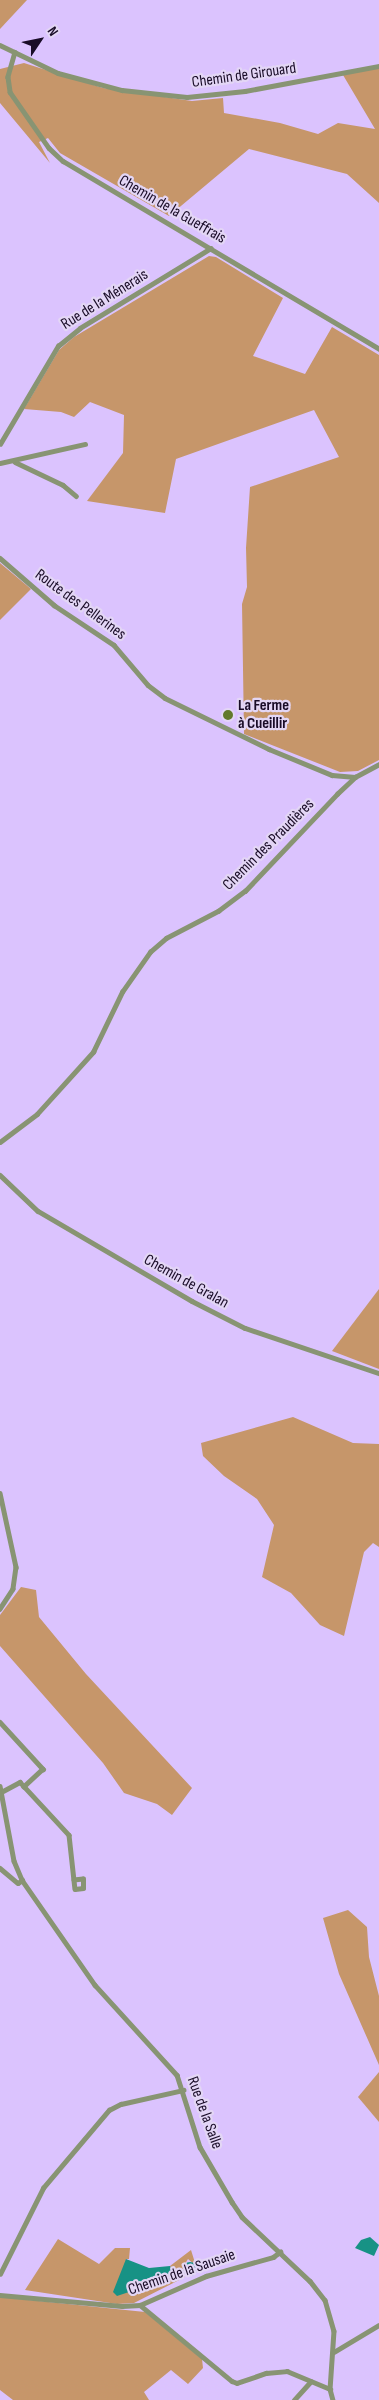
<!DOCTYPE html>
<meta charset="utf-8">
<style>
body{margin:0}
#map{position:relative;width:379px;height:2400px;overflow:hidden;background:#dbc3fe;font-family:"Sofia Sans Condensed",sans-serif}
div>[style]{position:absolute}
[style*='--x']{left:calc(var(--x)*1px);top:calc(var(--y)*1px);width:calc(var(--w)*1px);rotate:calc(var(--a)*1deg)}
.green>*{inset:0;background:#c6966a}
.water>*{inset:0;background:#179285}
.round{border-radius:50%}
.minor>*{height:4.5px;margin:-2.25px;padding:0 2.25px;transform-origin:2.25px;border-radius:2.25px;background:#889473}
.dots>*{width:14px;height:14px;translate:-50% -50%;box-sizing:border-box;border:2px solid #e3d6f5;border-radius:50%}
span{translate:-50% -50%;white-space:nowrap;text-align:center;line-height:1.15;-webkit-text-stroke:4.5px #e3d6f5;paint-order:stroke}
.street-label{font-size:16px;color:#190c27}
.poi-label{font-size:16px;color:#190c27;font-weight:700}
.left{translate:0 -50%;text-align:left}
.north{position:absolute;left:15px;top:15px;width:50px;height:50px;-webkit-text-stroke:4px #e3d6f5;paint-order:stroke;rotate:56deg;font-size:14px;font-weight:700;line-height:20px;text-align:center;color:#190c27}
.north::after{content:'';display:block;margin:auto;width:18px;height:22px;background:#190c27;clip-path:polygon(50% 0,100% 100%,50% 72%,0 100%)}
</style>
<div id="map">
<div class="green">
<div style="clip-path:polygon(0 0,27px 0,0 29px)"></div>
<div style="clip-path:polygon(24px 63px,103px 88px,192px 101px,223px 98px,224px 113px,280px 123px,318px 134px,338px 123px,375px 129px,343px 75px,379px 68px,379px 203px,347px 174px,249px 149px,169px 216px,60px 153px,48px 138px,39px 142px,50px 163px,0 103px,0 69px)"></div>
<div style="clip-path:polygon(209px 256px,216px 257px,283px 298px,253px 356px,305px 374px,332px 327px,379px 355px,379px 760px,358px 771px,340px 772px,244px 734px,242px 604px,247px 587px,246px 548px,250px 487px,339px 457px,314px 410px,176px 459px,165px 513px,87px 501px,123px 453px,124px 415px,90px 402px,74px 417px,61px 412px,24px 409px,59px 350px,74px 337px)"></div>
<div style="clip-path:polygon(0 563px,31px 589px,0 620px)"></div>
<div style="clip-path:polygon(379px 1289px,379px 1369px,332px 1351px)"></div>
<div style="clip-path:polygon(293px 1417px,353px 1443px,379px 1444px,379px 1547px,373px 1543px,364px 1552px,344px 1636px,320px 1625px,291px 1593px,262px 1577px,274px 1525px,257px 1499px,224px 1476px,203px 1456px,201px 1443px)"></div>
<div style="clip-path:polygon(21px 1587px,36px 1590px,39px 1617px,86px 1674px,192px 1788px,172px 1815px,157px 1804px,124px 1793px,103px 1763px,0 1646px,0 1615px)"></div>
<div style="clip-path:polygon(348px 1910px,367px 1927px,369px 1957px,379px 1996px,379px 2065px,339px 1974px,323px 1918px)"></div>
<div style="clip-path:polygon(379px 2072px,379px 2122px,358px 2097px)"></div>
<div style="clip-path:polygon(58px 2239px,99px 2264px,115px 2248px,130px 2248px,129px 2259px,126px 2259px,138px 2291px,167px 2277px,172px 2270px,170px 2266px,191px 2250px,196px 2266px,188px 2259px,183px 2267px,185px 2277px,134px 2303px,117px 2304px,25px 2290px)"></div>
<div style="clip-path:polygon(0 2297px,145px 2312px,202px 2359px,203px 2368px,188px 2384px,171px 2370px,144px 2392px,149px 2400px,13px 2400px,0 2390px)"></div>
</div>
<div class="water">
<div style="clip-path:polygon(370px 2237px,379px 2245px,374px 2256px,355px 2248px,361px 2240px)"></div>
<div style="clip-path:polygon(126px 2259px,149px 2268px,170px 2266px,172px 2270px,167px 2277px,153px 2284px,117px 2296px,113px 2292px)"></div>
<div class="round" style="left:183px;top:2262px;width:14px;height:14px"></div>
</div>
<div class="minor">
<div style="--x:0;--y:45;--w:64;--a:25.8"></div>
<div style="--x:58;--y:73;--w:66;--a:14.9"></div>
<div style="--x:122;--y:90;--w:65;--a:6.1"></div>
<div style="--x:187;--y:97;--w:58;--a:-5.9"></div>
<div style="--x:245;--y:91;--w:136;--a:-10.6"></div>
<div style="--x:15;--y:52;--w:26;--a:106"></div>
<div style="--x:8;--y:77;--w:15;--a:82"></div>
<div style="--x:10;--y:92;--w:68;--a:55.1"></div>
<div style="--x:49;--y:148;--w:19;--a:43"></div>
<div style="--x:63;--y:161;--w:368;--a:30.7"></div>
<div style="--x:0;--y:444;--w:114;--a:-59.4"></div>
<div style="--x:58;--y:346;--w:28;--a:-39"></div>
<div style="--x:80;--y:328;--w:153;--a:-31.4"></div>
<div style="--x:15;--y:462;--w:53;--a:25.6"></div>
<div style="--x:63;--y:485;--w:17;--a:40"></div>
<div style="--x:0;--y:463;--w:87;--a:-12.6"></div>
<div style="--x:0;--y:558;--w:72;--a:41"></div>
<div style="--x:54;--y:605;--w:72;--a:33.7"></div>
<div style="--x:114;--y:645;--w:52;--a:49.6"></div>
<div style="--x:148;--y:685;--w:21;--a:37"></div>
<div style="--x:165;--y:698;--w:116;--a:26.1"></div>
<div style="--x:269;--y:749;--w:68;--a:22.4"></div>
<div style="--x:332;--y:775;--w:23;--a:5"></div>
<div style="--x:0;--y:1142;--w:46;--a:-37.1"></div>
<div style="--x:37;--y:1114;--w:84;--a:-47.9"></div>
<div style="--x:93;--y:1052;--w:67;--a:-64.2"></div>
<div style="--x:122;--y:992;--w:49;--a:-55"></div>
<div style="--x:150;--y:952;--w:21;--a:-41"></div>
<div style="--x:166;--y:938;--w:59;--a:-27.4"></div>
<div style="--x:218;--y:911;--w:34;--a:-37"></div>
<div style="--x:245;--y:891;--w:134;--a:-46.5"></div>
<div style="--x:337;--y:794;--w:25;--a:-43"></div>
<div style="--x:355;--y:777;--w:27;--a:-28"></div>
<div style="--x:0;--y:1175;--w:52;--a:43.5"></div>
<div style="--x:38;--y:1211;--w:178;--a:30.3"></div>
<div style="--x:192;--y:1301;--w:59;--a:27"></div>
<div style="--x:245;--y:1328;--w:141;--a:18.6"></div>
<div style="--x:0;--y:1493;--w:76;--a:77.8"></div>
<div style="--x:16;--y:1567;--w:22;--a:98"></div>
<div style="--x:13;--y:1589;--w:24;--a:123"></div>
<div style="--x:0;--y:1722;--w:64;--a:47.5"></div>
<div style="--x:43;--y:1769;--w:26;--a:137"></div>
<div style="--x:0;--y:1786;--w:76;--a:79.4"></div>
<div style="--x:14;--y:1861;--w:21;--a:67"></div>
<div style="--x:22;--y:1880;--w:128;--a:55.2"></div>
<div style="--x:95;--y:1985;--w:122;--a:47.7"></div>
<div style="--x:177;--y:2075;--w:76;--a:72.3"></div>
<div style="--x:200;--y:2147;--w:64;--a:59.8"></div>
<div style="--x:232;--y:2202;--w:18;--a:56"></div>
<div style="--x:242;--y:2217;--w:93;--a:43.3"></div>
<div style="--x:310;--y:2281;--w:24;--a:52"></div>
<div style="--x:325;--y:2300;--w:32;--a:74"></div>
<div style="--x:334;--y:2331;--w:58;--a:93.9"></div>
<div style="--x:330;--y:2389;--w:11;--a:75"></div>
<div style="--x:3;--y:1791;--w:19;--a:-28"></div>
<div style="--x:20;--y:1782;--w:72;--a:47.2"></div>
<div style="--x:69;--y:1835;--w:54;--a:83.7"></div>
<div style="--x:75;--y:1889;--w:8;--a:-7"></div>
<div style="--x:83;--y:1888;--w:9;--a:-90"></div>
<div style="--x:83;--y:1879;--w:9;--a:174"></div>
<div style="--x:0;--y:1868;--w:23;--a:40"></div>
<div style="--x:18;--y:1883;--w:5;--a:-37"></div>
<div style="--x:0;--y:2274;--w:96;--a:-63.4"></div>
<div style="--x:43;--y:2188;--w:102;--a:-49.8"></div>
<div style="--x:109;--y:2110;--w:13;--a:-27"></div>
<div style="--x:121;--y:2104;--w:64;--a:-12.7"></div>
<div style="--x:0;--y:2295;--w:122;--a:5.2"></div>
<div style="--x:122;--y:2306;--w:18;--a:-3"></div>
<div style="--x:140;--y:2305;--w:72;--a:-23.7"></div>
<div style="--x:206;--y:2276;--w:70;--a:-15.8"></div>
<div style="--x:273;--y:2257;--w:9;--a:-36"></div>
<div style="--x:140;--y:2305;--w:119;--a:39.6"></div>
<div style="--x:232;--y:2381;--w:5;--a:22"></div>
<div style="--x:237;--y:2383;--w:31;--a:-19"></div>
<div style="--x:266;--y:2373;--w:21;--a:-5"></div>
<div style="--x:287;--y:2371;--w:47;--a:22.7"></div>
<div style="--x:334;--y:2352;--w:52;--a:-31"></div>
<div style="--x:294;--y:2400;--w:25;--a:-48"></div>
</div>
<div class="dots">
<div style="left:228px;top:715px;background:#62792a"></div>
</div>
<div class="street-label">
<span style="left:244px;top:76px;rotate:-8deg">Chemin de Girouard</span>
<span style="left:172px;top:210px;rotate:30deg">Chemin de la Gueffrais</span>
<span style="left:105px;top:300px;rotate:-32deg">Rue de la Ménerais</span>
<span style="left:80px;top:605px;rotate:36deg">Route des Pellerines</span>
<span style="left:269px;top:845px;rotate:-45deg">Chemin des Praudières</span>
<span style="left:186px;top:1282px;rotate:29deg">Chemin de Gralan</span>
<span style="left:204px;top:2113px;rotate:70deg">Rue de la Salle</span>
<span style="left:182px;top:2273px;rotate:-19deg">Chemin de la Sausaie</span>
</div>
<div class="poi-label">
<span class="left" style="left:238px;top:715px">La Ferme<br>à Cueillir</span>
</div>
<div class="north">N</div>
</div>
